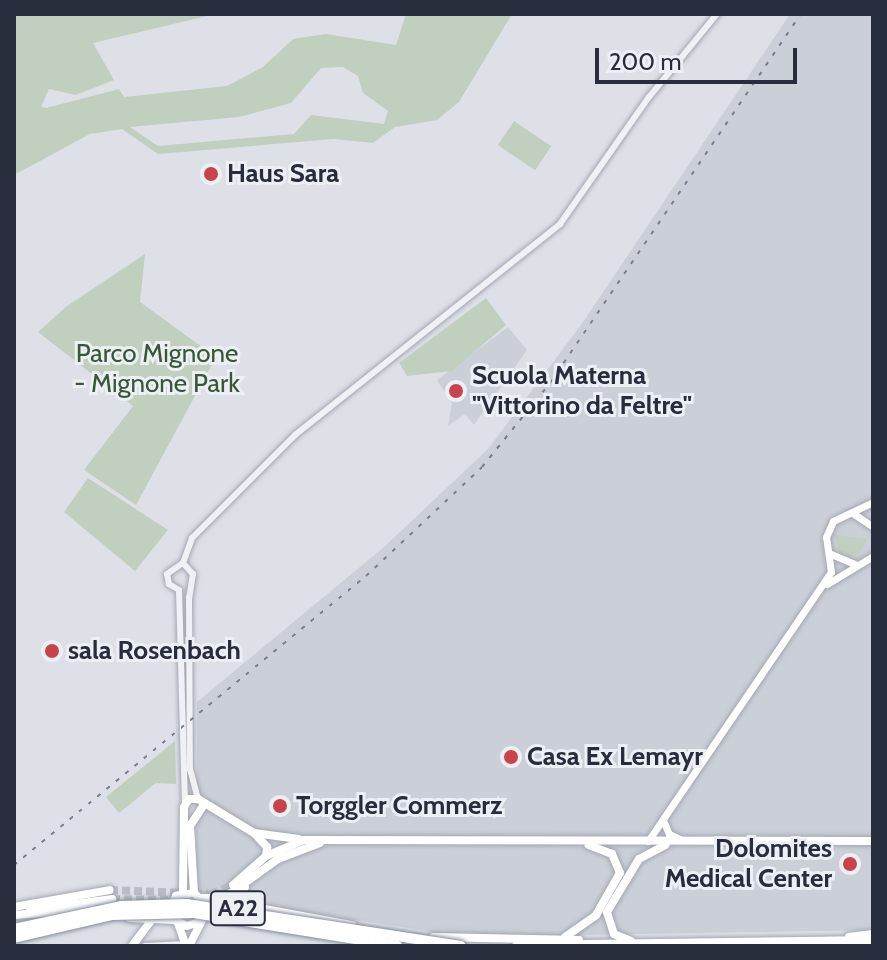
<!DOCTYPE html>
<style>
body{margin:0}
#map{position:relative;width:887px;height:960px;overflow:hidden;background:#dde0e7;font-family:Cabin,sans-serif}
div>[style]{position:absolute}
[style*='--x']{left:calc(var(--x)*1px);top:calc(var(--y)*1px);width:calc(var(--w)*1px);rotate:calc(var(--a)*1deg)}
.built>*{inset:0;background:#cbcfd8}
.green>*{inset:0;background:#c1d0be;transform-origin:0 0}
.primary-tunnel>*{height:8px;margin-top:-4px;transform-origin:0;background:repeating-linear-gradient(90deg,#b9bcc5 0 8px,transparent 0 12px)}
.roads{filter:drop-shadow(0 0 2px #a3a7b1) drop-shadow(0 0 2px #a3a7b1)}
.tertiary>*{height:6px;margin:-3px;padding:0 3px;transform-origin:3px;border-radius:3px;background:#f0f1f5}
.secondary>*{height:7px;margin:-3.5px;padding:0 3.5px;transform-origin:3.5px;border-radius:3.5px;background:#fff}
.primary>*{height:8px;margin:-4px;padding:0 4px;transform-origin:4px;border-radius:4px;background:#fff}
.motorway>*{height:10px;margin:-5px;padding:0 5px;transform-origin:5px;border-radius:5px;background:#fff}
.rail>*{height:2px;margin-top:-1px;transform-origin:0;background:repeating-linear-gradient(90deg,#777e90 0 4px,transparent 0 12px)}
.bridges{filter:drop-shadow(0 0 2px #858c9d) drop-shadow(0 0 2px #858c9d)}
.motorway-bridge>*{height:10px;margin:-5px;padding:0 5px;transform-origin:5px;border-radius:5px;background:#fff}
.dots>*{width:22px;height:22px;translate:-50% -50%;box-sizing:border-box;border:4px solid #eceff4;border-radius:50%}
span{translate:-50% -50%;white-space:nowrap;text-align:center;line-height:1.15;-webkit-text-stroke:6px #eceff4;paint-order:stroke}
.shield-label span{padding:2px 6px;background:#eceff4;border:2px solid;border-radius:6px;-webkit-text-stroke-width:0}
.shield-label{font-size:24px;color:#272d3d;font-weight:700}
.poi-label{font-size:26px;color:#272d3d;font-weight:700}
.left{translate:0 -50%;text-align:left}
.right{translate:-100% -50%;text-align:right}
.park-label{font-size:26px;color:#385835}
.frame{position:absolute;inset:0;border:16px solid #272d3d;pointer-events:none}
.scale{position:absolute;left:595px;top:48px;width:202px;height:36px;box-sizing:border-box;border:4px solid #272d3d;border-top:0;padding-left:10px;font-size:24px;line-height:28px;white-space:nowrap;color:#272d3d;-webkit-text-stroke:6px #eceff4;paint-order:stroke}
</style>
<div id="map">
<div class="built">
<div style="clip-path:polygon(790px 14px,873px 14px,873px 930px,466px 937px,201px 896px,196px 888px,197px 702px,384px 547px,488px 449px,581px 325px)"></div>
<div style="clip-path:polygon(508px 327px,527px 350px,474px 425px,465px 414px,448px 426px,452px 403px,437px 380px)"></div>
</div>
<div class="green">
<div style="clip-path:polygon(evenodd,14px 14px,216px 14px,93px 43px,114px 80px,76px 95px,49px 89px,41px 107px,46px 108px,119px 89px,124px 97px,227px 86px,263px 67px,293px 39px,326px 34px,396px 45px,406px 14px,512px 14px,459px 102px,437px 120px,395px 127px,373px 143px,334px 139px,158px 154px,122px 129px,90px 134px,14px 175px,14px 14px,343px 67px,358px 76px,363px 93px,388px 111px,384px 124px,311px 115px,294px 134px,158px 146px,130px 127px,239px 117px,291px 103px,321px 68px,343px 67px)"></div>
<div style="left:514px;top:121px;width:45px;height:29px;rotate:34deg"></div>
<div style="clip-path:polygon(145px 254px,140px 302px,216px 357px,136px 505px,84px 470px,133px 406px,38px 332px,67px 306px)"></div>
<div style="clip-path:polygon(486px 298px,506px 325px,452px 371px,407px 376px,399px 363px)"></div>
<div style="clip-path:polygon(88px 478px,168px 530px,135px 571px,64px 512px)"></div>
<div style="clip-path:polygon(835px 535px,867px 539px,859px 554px,851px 557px,839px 552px)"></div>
<div style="clip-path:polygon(175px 741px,176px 784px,156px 783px,119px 813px,106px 797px)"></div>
</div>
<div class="primary-tunnel">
<div style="--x:110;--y:890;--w:101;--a:2.3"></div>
<div style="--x:211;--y:894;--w:24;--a:-22"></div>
<div style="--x:112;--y:899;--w:59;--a:1"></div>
<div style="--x:205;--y:903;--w:54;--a:5.3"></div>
</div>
<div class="roads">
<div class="tertiary">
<div style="--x:183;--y:563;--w:27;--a:-70"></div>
<div style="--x:192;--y:538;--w:146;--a:-45"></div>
<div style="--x:295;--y:435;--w:339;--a:-38.5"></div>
<div style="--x:560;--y:224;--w:155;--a:-55"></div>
<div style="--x:649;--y:97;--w:107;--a:-50.7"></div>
<div style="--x:183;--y:563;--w:15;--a:48"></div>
<div style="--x:193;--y:574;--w:24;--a:99"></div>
<div style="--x:189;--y:598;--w:171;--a:89.7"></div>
<div style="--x:190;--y:769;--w:31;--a:75"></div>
<div style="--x:179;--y:590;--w:212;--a:88.4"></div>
<div style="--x:179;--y:590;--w:12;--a:-149"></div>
<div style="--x:169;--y:584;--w:10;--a:-101"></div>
<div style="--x:167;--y:574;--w:19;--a:-35"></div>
<div style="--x:145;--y:946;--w:40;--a:-2.9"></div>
</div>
<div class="secondary">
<div style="--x:854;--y:514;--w:23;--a:34"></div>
<div style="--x:831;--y:554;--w:25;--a:23"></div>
<div style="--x:827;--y:584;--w:54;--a:-31.3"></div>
<div style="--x:663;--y:820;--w:15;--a:67"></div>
<div style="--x:669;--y:834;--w:14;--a:25"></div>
<div style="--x:648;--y:841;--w:325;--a:-55.8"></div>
<div style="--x:831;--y:572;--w:35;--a:-98"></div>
<div style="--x:826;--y:537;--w:17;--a:-66"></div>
<div style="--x:833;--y:521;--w:44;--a:-25.4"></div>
</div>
<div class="primary">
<div style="--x:255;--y:834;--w:18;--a:47"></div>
<div style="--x:267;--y:847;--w:9;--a:96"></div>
<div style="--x:233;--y:885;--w:44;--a:-41.3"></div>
<div style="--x:266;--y:856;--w:41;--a:-22.8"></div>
<div style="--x:304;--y:840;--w:569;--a:0.1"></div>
<div style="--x:183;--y:892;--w:85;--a:-89.3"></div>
<div style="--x:184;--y:807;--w:9;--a:-58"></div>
<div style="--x:189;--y:799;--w:9;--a:0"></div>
<div style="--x:198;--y:799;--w:66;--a:31.3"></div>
<div style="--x:254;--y:833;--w:45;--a:7.6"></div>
<div style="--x:194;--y:893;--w:67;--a:-93.4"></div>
<div style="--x:190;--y:826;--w:24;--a:-57"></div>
<div style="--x:202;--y:898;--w:22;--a:0"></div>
<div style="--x:224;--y:898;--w:67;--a:-35.8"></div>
<div style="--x:278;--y:859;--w:45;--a:-20.9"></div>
<div style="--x:14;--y:907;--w:97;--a:-10"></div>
<div style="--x:259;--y:908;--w:95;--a:10.4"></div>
<div style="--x:30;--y:910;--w:83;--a:-7.6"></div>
<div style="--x:243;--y:914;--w:15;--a:-106"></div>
<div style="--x:239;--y:900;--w:14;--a:-65"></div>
<div style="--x:14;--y:915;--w:79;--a:-4.3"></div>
<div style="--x:129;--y:918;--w:46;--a:2.5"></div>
<div style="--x:178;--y:923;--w:24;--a:71"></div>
<div style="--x:433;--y:937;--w:146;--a:1.2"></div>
<div style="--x:565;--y:937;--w:38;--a:-35"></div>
<div style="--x:596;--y:915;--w:48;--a:-60.3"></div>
<div style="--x:620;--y:873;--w:21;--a:-113"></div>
<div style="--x:612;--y:854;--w:25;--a:-159"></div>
<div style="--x:849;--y:937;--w:24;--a:-7"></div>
<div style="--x:631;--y:941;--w:18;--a:-158"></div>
<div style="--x:614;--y:934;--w:23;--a:-108"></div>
<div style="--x:607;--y:912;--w:62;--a:-58.9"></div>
<div style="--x:639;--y:859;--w:30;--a:-28"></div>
<div style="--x:132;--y:946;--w:30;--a:-53"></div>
<div style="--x:189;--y:946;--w:34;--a:-63"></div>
<div style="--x:204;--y:916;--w:12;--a:-85"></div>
<div style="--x:205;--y:904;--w:16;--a:-135"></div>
<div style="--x:194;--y:893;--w:18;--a:171"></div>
<div style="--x:176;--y:896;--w:12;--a:114"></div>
<div style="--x:171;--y:907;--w:14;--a:73"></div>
<div style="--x:175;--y:920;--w:13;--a:27"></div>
<div style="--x:187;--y:926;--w:13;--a:-18"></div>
</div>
<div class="motorway">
<div style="--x:517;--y:946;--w:356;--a:-0.8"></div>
</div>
</div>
<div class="rail">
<div style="--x:14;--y:865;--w:455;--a:-39.4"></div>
<div style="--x:366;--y:576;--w:159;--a:-43.2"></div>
<div style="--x:482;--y:467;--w:108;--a:-51"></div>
<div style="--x:550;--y:383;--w:446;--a:-55.8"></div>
</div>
<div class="bridges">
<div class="motorway-bridge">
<div style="--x:14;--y:929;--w:109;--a:-12.1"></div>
<div style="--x:121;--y:906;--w:66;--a:-1.7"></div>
<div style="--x:187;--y:904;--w:277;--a:8.7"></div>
<div style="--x:14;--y:938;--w:101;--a:-13.2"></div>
<div style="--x:112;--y:915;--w:82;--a:-1.4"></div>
<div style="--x:194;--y:913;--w:206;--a:9.2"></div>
</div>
</div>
<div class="dots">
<div style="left:211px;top:174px;background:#c9444a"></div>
<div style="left:456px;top:391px;background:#c9444a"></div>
<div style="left:52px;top:651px;background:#c9444a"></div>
<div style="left:511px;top:757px;background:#c9444a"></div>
<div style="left:280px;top:806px;background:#c9444a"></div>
<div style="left:850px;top:864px;background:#c9444a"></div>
</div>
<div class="shield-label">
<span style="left:238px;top:908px">A22</span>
</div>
<div class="poi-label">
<span class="left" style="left:227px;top:174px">Haus Sara</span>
<span class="left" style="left:472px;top:391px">Scuola Materna<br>"Vittorino da Feltre"</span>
<span class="left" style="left:68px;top:651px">sala Rosenbach</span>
<span class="left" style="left:527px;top:757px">Casa Ex Lemayr</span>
<span class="left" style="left:296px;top:806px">Torggler Commerz</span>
<span class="right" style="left:832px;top:864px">Dolomites<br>Medical Center</span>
</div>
<div class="park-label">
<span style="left:157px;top:369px">Parco Mignone<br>- Mignone Park</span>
</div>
<div class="frame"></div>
<div class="scale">200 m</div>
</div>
